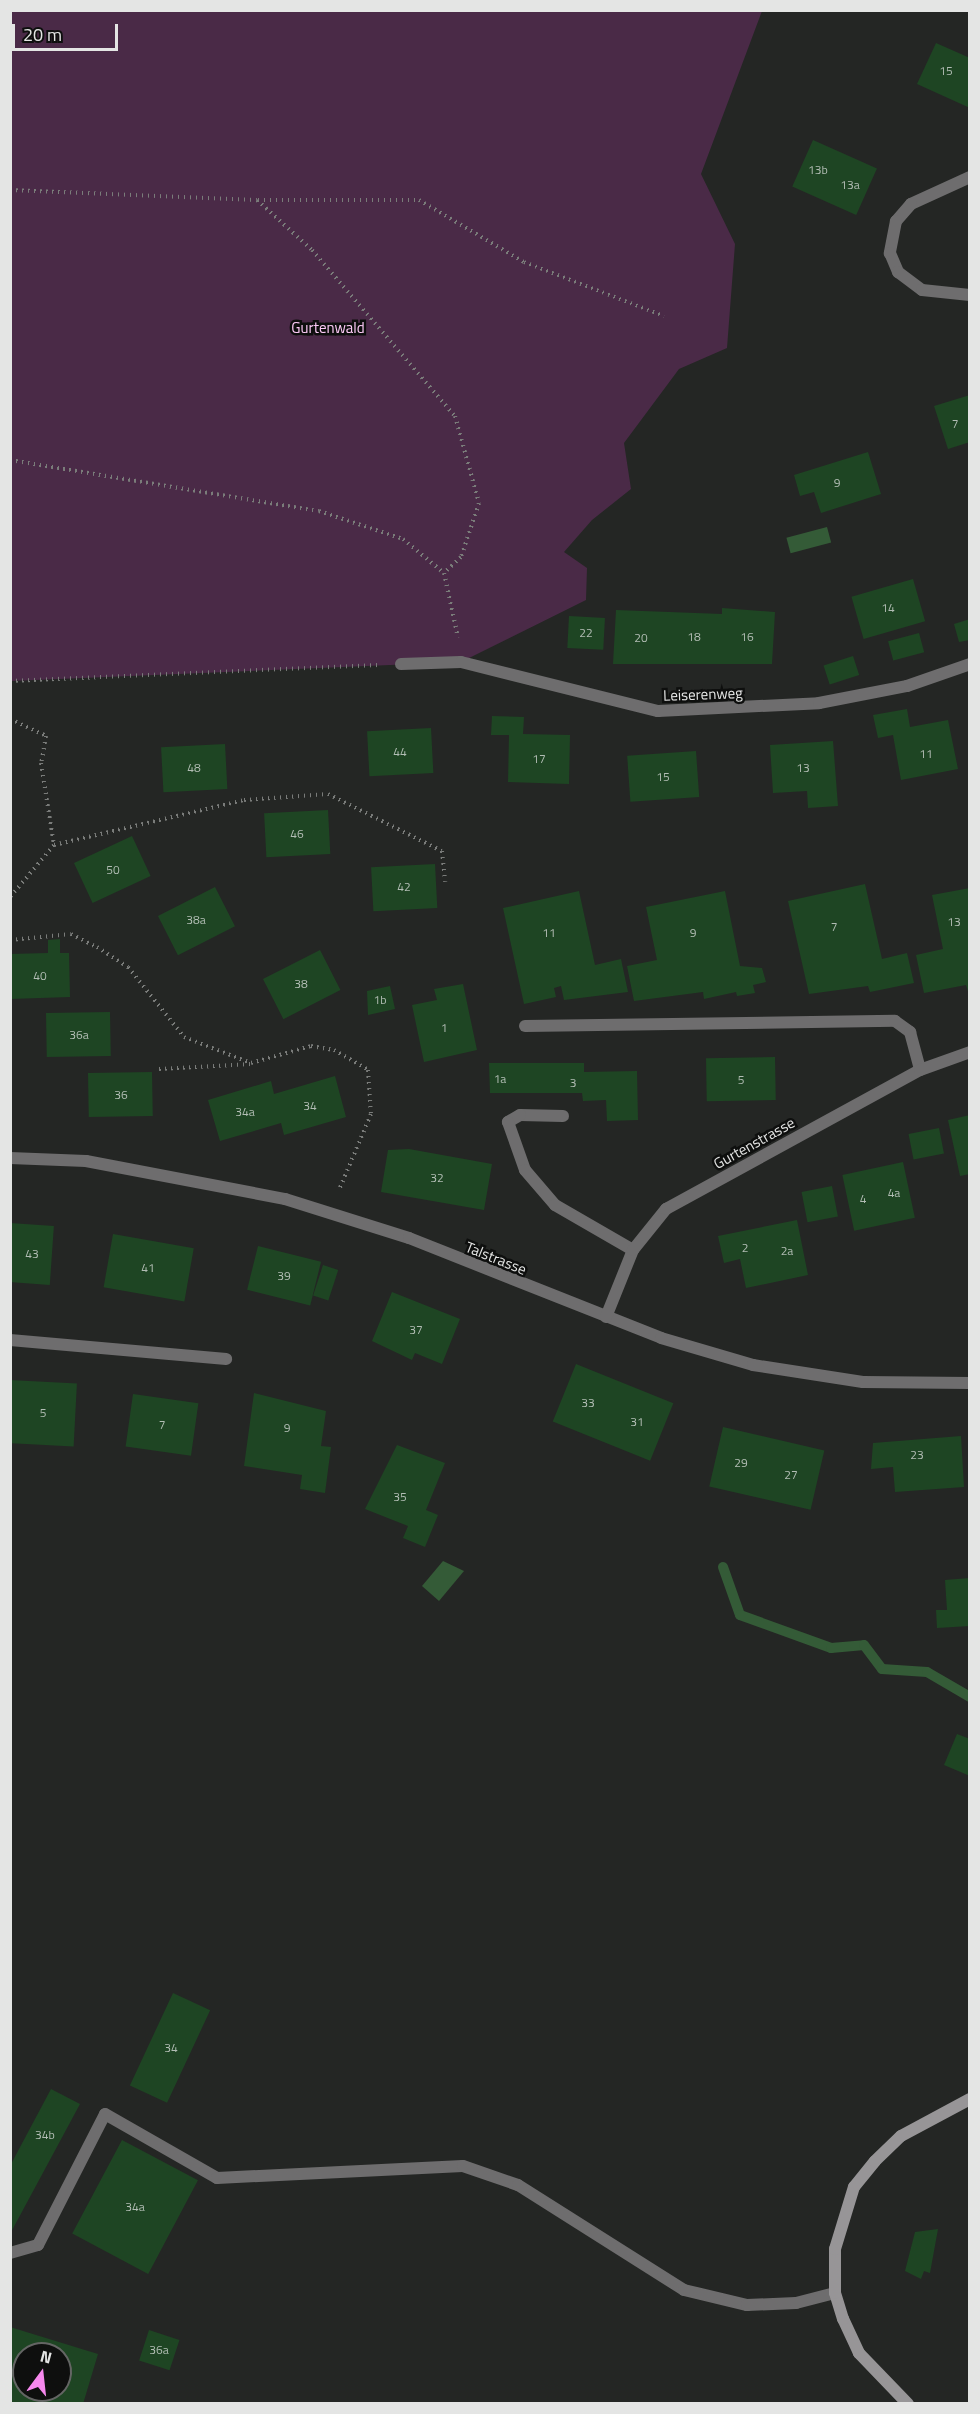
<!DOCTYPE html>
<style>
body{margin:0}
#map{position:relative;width:980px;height:2414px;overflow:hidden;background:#242624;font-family:"Titillium Web",sans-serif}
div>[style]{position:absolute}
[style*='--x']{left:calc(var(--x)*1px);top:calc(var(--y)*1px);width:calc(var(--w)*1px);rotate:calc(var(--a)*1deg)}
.green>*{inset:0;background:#4a2a47}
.water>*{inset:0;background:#345b37;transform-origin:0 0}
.stream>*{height:10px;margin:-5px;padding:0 5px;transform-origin:5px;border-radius:5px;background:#345b37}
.building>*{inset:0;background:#1e4523;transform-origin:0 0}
.path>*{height:4px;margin-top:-2px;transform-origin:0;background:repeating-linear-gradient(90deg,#7a7c7a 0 1.5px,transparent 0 6px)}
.lane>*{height:12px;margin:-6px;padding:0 6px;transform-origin:6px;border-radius:6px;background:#6e6d6e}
.street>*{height:12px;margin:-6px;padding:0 6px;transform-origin:6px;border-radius:6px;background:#6e6d6e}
.secondary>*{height:12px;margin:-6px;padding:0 6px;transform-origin:6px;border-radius:6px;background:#979597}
span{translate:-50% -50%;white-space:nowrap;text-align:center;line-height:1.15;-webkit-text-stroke:5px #0e0f0e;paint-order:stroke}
.number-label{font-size:12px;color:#b2bdb4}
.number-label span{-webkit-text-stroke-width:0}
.park-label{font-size:15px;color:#fdcaf7}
.street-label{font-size:15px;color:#e4e5e4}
.frame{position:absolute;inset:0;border:12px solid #e4e5e4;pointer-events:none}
.north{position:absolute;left:12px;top:2342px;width:60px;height:60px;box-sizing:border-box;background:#0e0f0e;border:2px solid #646564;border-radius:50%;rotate:15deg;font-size:16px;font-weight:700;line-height:24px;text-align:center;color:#e4e5e4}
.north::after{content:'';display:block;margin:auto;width:21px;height:27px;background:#f688ed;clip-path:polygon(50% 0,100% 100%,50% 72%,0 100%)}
.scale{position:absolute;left:12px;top:24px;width:106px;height:27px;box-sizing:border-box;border:3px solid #e4e5e4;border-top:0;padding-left:8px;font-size:18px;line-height:21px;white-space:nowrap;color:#e4e5e4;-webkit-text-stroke:4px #0e0f0e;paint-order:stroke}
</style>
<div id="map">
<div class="green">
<div style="clip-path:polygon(10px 11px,762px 11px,701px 174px,735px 244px,727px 348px,679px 369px,624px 443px,631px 489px,592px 520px,564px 552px,587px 568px,586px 600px,461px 662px,11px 681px)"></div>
</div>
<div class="water">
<div style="left:827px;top:527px;width:16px;height:42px;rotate:75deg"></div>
<div style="clip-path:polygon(443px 1561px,464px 1571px,439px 1601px,422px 1586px)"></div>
</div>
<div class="stream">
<div style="--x:723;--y:1567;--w:51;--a:70.5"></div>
<div style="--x:740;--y:1615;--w:97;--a:19.9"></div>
<div style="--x:831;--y:1648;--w:33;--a:-5"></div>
<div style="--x:864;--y:1645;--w:30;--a:53"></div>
<div style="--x:882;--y:1669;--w:45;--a:3.8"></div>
<div style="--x:927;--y:1672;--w:50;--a:30.2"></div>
</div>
<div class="building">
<div style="clip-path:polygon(936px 43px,970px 58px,970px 108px,917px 84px)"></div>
<div style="left:813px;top:140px;width:70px;height:51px;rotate:24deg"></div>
<div style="clip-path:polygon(970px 395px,970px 442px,948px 449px,934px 406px)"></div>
<div style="clip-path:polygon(868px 452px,881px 494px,821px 513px,814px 492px,800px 496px,794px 475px)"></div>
<div style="left:913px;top:579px;width:44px;height:64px;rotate:74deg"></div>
<div style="clip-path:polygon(722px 608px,775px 612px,772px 664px,613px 664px,616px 610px,722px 614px)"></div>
<div style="left:569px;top:616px;width:36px;height:32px;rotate:3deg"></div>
<div style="clip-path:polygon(970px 619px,970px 640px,959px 642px,954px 624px)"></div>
<div style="left:919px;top:633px;width:20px;height:32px;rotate:75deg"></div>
<div style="left:853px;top:656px;width:20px;height:31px;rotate:72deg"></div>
<div style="clip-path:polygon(907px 709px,910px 727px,948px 720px,958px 769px,901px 780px,893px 735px,878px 738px,873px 715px)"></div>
<div style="clip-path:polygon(492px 716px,524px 717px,523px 734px,570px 735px,569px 784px,508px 782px,509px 735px,491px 735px)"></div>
<div style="left:431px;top:728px;width:45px;height:64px;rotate:87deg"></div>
<div style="clip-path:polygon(833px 741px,838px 806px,808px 808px,807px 791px,773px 793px,770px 745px)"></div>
<div style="left:225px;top:744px;width:45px;height:64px;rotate:87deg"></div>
<div style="left:696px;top:751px;width:46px;height:69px;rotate:86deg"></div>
<div style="left:328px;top:810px;width:44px;height:64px;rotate:87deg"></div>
<div style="left:132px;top:836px;width:44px;height:64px;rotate:65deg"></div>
<div style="left:435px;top:864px;width:44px;height:64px;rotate:87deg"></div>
<div style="clip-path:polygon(865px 884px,882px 959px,907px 953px,914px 983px,870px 992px,868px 986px,809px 994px,788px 901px)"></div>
<div style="left:215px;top:887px;width:44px;height:64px;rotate:63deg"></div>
<div style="clip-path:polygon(970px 888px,970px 998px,966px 985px,924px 993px,916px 955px,943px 949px,932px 895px)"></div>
<div style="clip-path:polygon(579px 891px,595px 965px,621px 959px,628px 992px,564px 1000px,561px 986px,554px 988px,556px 997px,524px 1004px,503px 908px)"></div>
<div style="clip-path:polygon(725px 891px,740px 966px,762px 968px,766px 982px,753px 985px,755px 993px,737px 996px,736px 992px,704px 999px,703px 992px,634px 1001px,627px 966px,657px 960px,646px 907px)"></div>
<div style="clip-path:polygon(60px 939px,60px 953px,69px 953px,70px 997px,10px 999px,10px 954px,48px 953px,48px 940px)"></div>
<div style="left:320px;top:950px;width:45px;height:64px;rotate:63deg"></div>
<div style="clip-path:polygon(463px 984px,477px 1050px,424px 1062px,412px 1005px,437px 1000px,434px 989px)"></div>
<div style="clip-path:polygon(390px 986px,395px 1009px,368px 1015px,367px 991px)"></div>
<div style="left:110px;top:1012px;width:44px;height:64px;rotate:89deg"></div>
<div style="left:775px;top:1057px;width:43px;height:69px;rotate:89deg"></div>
<div style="clip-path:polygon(489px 1063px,584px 1063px,584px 1072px,637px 1071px,638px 1120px,607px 1121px,606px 1100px,583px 1101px,582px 1093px,490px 1093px)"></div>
<div style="left:152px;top:1072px;width:44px;height:64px;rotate:89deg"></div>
<div style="clip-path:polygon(335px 1076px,346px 1117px,284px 1135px,281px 1123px,220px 1141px,208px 1100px,271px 1081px,274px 1094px)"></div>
<div style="clip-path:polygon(970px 1115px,970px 1174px,960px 1176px,948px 1120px)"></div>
<div style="left:939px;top:1128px;width:26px;height:31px;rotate:79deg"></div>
<div style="clip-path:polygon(409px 1149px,492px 1164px,484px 1210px,381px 1192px,388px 1150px)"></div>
<div style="left:903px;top:1162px;width:57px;height:62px;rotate:78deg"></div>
<div style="left:832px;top:1186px;width:31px;height:31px;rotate:79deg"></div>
<div style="clip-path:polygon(797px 1220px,808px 1275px,746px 1288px,740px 1259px,724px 1263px,718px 1236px)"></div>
<div style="left:10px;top:1223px;width:44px;height:59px;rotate:4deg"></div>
<div style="left:113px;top:1234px;width:82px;height:54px;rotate:10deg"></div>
<div style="left:258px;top:1246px;width:65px;height:45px;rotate:14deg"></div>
<div style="left:323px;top:1265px;width:16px;height:32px;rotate:18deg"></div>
<div style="clip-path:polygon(392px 1292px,460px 1319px,442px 1364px,415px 1353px,412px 1360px,372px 1341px)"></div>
<div style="left:576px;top:1364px;width:105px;height:62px;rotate:22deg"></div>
<div style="left:10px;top:1380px;width:67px;height:63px;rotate:3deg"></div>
<div style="clip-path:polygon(254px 1393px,326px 1411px,321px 1446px,331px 1447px,325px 1493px,300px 1489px,302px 1475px,244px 1466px)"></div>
<div style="left:133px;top:1394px;width:66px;height:53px;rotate:8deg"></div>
<div style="left:723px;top:1427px;width:104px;height:61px;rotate:13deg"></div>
<div style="clip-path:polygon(961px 1436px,964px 1487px,895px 1492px,893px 1467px,871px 1469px,873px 1443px)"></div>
<div style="clip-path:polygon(397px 1445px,445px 1463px,426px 1510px,438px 1515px,425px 1547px,403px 1538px,408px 1526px,365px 1509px)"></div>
<div style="clip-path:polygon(970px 1578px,970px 1626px,937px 1628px,936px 1610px,947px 1610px,945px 1580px)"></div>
<div style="clip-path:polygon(957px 1734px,970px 1739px,970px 1776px,944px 1765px)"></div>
<div style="left:173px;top:1993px;width:41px;height:102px;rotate:25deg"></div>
<div style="clip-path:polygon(51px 2089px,80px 2104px,10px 2234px,10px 2166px)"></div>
<div style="left:122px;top:2140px;width:86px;height:106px;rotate:28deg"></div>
<div style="clip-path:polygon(938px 2229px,930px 2273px,924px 2271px,921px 2279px,905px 2271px,915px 2232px)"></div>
<div style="clip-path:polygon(evenodd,10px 2327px,98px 2354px,83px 2404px,10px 2404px,10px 2327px,24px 2354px,60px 2354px,60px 2390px,24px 2390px,24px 2354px)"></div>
<div style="left:149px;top:2330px;width:32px;height:32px;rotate:18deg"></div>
</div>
<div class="path">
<div style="--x:10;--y:190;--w:247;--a:2.3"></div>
<div style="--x:257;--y:200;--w:74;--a:42.3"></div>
<div style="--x:312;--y:250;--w:219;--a:49.3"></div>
<div style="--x:455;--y:416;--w:90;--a:74.6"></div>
<div style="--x:479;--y:503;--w:57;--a:108.4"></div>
<div style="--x:461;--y:557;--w:23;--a:137"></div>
<div style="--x:258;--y:200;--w:161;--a:0"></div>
<div style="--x:419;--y:200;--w:122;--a:30.6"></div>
<div style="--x:524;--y:262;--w:150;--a:21.1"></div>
<div style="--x:10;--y:460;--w:313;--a:9.4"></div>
<div style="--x:319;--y:511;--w:89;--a:18.4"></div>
<div style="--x:403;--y:539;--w:53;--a:39.7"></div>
<div style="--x:444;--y:573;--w:66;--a:77.8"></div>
<div style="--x:10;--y:681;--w:369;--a:-2.5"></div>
<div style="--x:10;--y:719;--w:40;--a:25"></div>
<div style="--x:46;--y:736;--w:27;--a:100"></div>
<div style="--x:41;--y:763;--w:83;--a:81"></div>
<div style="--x:54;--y:845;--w:68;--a:130.2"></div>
<div style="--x:54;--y:845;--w:195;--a:-13.3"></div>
<div style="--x:244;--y:800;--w:84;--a:-4.1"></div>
<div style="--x:328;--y:794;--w:127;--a:26.6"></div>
<div style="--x:442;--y:851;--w:31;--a:84"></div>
<div style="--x:10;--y:940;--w:61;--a:-5.6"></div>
<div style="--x:71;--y:934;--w:29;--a:27"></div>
<div style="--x:97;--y:947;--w:37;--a:33"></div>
<div style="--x:128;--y:967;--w:90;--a:51.3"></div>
<div style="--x:184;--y:1037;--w:72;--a:21.2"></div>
<div style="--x:251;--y:1063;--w:62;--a:-15.8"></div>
<div style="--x:311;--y:1046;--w:23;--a:10"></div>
<div style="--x:334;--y:1050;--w:39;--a:30"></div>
<div style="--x:368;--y:1070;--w:44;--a:86.1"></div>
<div style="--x:371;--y:1114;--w:82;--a:112.8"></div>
<div style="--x:159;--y:1069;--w:92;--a:-3.1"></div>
</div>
<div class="lane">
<div style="--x:563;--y:1116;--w:43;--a:-178.7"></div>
<div style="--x:520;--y:1115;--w:14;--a:150"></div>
<div style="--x:508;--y:1122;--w:51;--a:70.5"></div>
<div style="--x:525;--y:1170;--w:46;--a:49.4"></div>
<div style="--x:555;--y:1205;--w:90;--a:30"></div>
<div style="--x:10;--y:2253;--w:29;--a:-16"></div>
<div style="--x:38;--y:2245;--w:147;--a:-62.9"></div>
<div style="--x:105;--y:2114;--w:129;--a:29.7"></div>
<div style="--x:217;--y:2178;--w:246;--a:-2.8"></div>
<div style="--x:463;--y:2166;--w:58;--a:19.1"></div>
<div style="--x:518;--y:2185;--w:196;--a:32.3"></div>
<div style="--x:684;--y:2290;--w:65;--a:13.4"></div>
<div style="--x:747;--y:2305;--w:49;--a:-2.3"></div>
<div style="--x:796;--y:2303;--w:40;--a:-14.4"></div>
</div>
<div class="street">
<div style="--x:970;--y:177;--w:65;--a:155.4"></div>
<div style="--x:911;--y:204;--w:23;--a:131"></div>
<div style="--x:896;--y:221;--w:33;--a:101"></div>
<div style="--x:890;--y:253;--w:21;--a:67"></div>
<div style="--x:898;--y:272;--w:30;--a:37"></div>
<div style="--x:922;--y:290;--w:48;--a:5.9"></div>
<div style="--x:401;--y:664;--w:60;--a:-1.9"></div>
<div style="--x:461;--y:662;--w:203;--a:14"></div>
<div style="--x:658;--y:711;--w:161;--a:-2.8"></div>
<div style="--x:819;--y:703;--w:90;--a:-10.9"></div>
<div style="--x:907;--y:686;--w:67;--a:-19.2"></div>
<div style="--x:525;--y:1026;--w:370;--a:-0.8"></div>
<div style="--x:895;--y:1021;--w:19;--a:36"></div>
<div style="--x:910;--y:1032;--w:39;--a:75"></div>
<div style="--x:10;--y:1158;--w:76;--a:2.3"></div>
<div style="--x:86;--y:1161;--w:203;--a:10.8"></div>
<div style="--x:285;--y:1199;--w:130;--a:17.5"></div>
<div style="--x:409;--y:1238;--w:271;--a:21.6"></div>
<div style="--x:661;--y:1338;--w:96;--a:16.4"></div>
<div style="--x:753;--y:1365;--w:111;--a:8.8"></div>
<div style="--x:863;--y:1382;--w:107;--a:0.5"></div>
<div style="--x:606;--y:1317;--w:72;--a:-68.1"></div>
<div style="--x:633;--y:1250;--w:53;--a:-51.2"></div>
<div style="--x:666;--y:1209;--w:290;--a:-28.7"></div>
<div style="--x:920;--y:1070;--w:53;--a:-19.8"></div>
<div style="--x:10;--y:1340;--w:217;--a:5"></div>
</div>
<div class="secondary">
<div style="--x:908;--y:2404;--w:71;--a:-133.9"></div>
<div style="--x:859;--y:2353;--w:38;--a:-115"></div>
<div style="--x:843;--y:2319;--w:27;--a:-107"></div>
<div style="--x:835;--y:2293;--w:44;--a:-90"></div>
<div style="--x:835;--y:2249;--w:65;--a:-73"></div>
<div style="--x:854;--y:2187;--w:33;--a:-51"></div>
<div style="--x:875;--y:2161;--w:36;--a:-44"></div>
<div style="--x:901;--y:2136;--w:78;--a:-28.2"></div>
</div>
<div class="number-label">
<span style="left:946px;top:71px">15</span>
<span style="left:818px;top:170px">13b</span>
<span style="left:850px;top:185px">13a</span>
<span style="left:955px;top:424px">7</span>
<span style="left:837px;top:483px">9</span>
<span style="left:888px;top:608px">14</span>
<span style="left:586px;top:633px">22</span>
<span style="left:694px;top:637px">18</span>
<span style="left:747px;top:637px">16</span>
<span style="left:641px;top:638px">20</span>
<span style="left:400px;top:752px">44</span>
<span style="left:926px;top:754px">11</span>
<span style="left:539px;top:759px">17</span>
<span style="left:194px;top:768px">48</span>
<span style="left:803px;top:768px">13</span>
<span style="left:663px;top:777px">15</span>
<span style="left:297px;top:834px">46</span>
<span style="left:113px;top:870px">50</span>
<span style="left:404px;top:887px">42</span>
<span style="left:196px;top:920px">38a</span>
<span style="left:954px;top:922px">13</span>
<span style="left:834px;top:927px">7</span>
<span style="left:549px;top:933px">11</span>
<span style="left:693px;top:933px">9</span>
<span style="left:40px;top:976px">40</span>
<span style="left:301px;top:984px">38</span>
<span style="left:380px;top:1000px">1b</span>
<span style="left:444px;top:1028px">1</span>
<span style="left:79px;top:1035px">36a</span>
<span style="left:500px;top:1079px">1a</span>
<span style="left:741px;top:1080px">5</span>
<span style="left:573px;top:1083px">3</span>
<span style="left:121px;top:1095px">36</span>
<span style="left:310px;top:1106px">34</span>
<span style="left:245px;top:1112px">34a</span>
<span style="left:437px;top:1178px">32</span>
<span style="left:894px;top:1193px">4a</span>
<span style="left:863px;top:1199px">4</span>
<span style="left:745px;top:1248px">2</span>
<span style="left:787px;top:1251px">2a</span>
<span style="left:32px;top:1254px">43</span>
<span style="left:148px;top:1268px">41</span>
<span style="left:284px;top:1276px">39</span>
<span style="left:416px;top:1330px">37</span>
<span style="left:588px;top:1403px">33</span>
<span style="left:43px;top:1413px">5</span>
<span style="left:637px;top:1422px">31</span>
<span style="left:162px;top:1425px">7</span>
<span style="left:287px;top:1428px">9</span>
<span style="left:917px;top:1455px">23</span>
<span style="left:741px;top:1463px">29</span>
<span style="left:791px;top:1475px">27</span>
<span style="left:400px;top:1497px">35</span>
<span style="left:171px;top:2048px">34</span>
<span style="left:45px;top:2135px">34b</span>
<span style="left:135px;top:2207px">34a</span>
<span style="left:159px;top:2350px">36a</span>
</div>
<div class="park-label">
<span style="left:328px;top:328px">Gurtenwald</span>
</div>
<div class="street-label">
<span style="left:703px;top:694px;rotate:-2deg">Leiserenweg</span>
<span style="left:754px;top:1143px;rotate:-29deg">Gurtenstrasse</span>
<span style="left:496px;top:1258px;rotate:22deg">Talstrasse</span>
</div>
<div class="frame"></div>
<div class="north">N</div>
<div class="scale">20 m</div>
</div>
